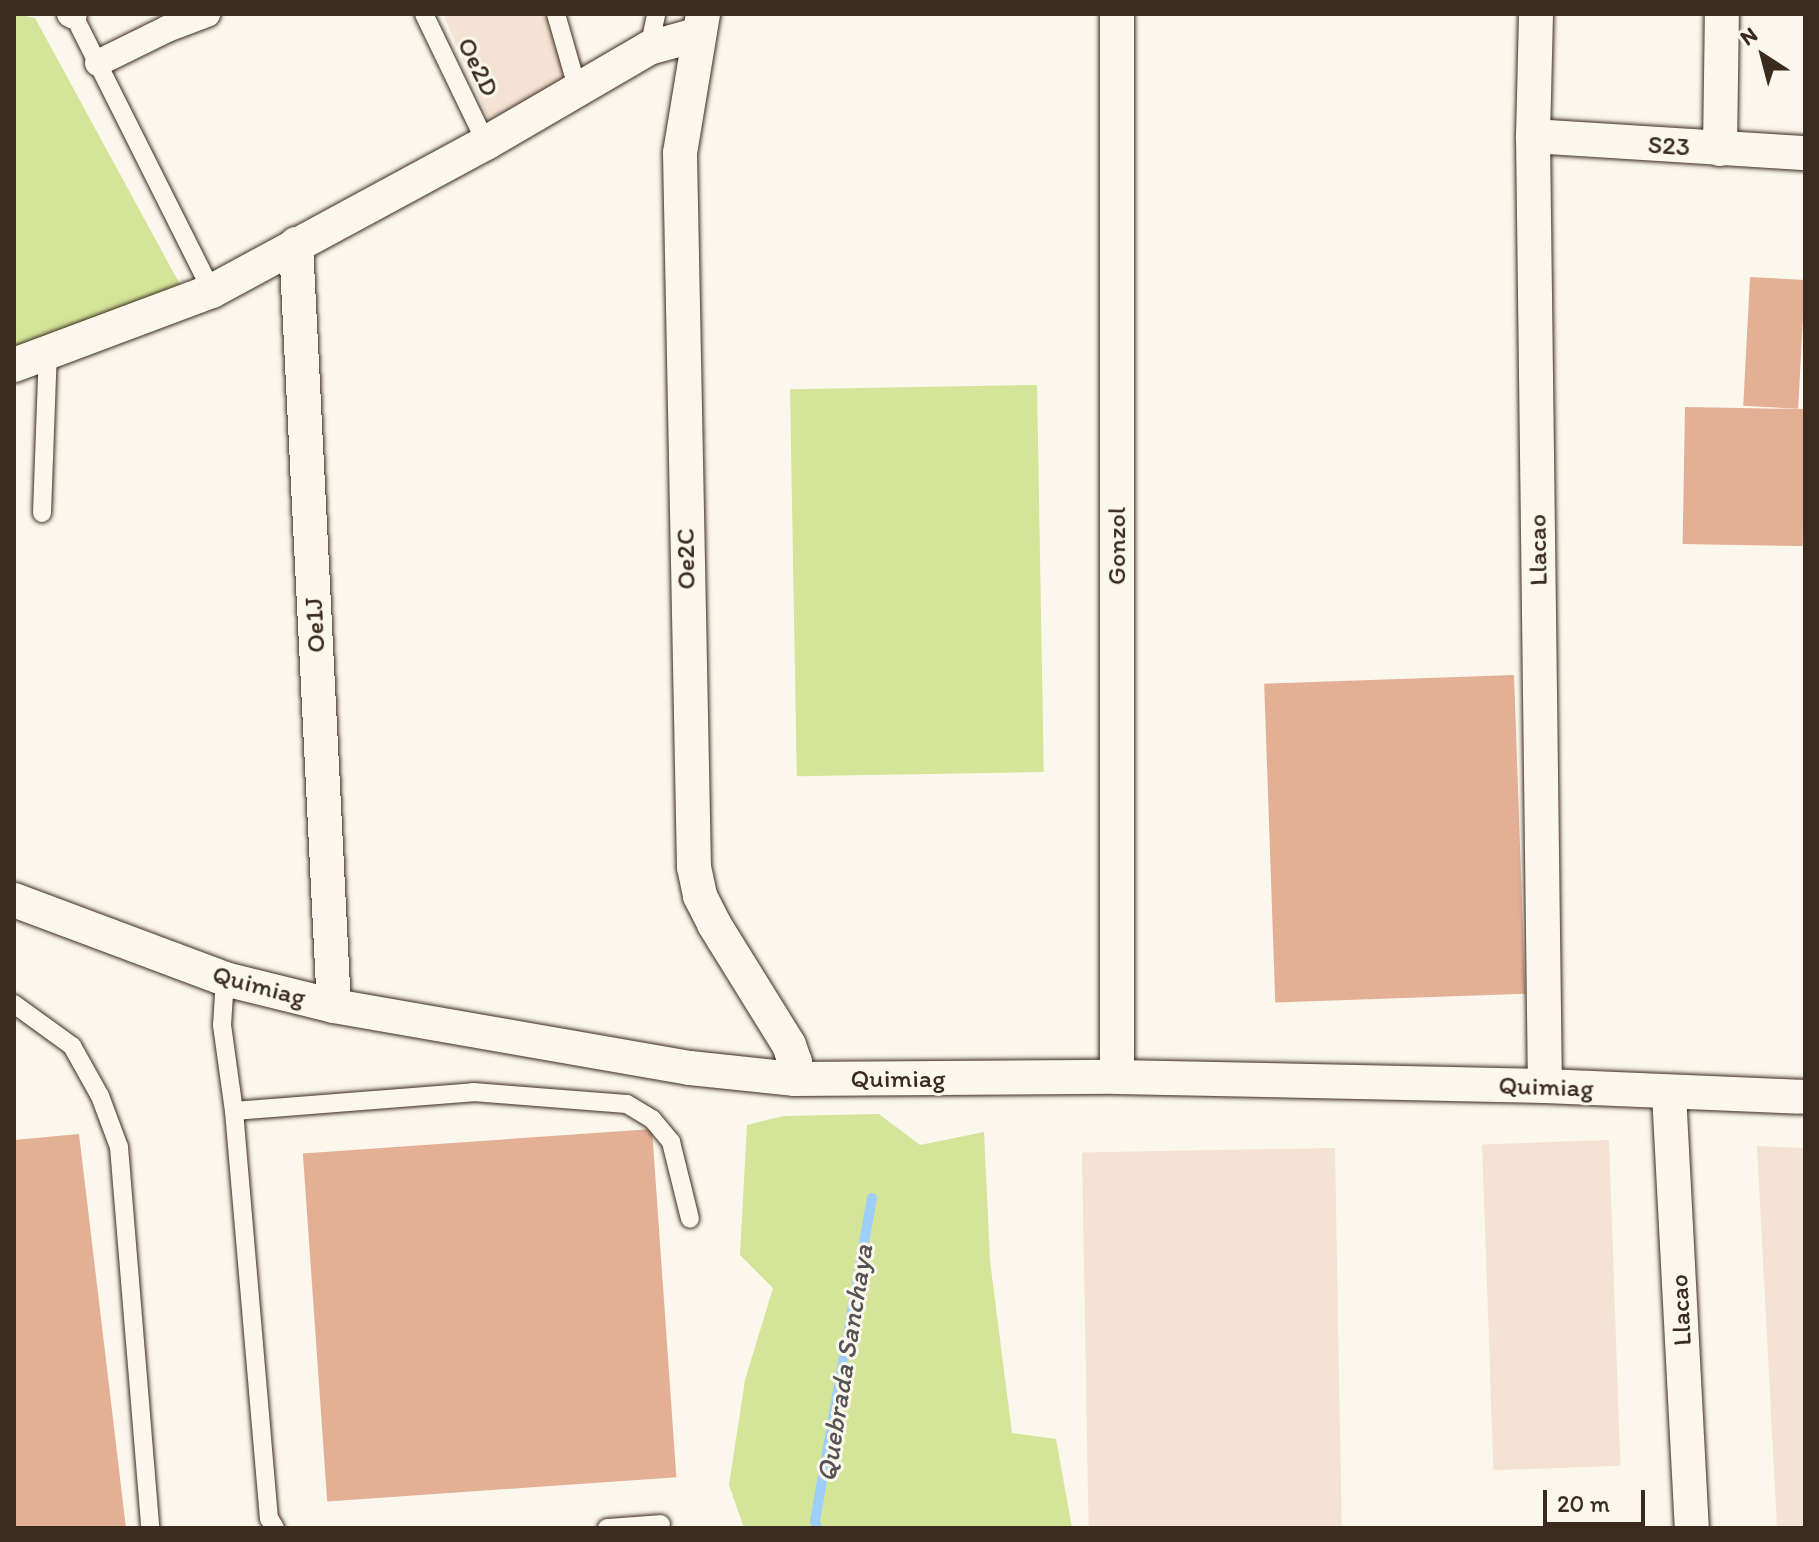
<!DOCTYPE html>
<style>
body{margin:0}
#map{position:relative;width:1819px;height:1542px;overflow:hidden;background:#fbf7ec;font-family:Itim,sans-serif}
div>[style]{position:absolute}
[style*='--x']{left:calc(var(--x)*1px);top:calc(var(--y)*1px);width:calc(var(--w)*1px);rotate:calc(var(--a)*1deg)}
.built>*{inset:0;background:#f4e2d2;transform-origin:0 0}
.green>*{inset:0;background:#d4e498;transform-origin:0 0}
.stream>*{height:10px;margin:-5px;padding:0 5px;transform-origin:5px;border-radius:5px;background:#9ecefa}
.building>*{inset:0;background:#e3b096;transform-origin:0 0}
.roads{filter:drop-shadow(0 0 2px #3b2a1e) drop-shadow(0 0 2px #3b2a1e)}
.service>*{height:18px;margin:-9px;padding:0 9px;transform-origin:9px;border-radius:9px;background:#fbf7ec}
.pedestrian>*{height:26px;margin:-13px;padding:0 13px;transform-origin:13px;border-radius:13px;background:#fbf7ec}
.minor>*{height:34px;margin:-17px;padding:0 17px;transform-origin:17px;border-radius:17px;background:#fbf7ec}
span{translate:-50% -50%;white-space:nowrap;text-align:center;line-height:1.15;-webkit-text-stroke:6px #fbf7ec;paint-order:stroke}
.street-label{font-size:26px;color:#3b2a1e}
.water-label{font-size:28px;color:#545355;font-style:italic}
.frame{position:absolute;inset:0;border:16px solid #3b2a1e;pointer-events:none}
.north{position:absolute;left:1723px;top:16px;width:80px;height:80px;-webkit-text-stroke:6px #fbf7ec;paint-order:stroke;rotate:324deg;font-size:22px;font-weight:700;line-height:32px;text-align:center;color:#3b2a1e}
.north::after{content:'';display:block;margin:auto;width:28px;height:36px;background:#3b2a1e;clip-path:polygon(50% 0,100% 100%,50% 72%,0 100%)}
.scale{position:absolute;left:1543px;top:1490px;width:102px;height:36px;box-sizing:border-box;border:4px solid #3b2a1e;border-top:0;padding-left:10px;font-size:24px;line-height:28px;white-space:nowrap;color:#3b2a1e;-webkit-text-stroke:6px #fbf7ec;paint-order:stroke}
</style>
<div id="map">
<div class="built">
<div style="clip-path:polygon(443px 14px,556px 14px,589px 74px,491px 124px)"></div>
<div style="left:1609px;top:1140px;width:326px;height:127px;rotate:88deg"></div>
<div style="clip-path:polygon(1757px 1146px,1805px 1148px,1805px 1528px,1777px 1528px)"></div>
<div style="left:1335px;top:1148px;width:380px;height:253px;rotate:89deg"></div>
</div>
<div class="green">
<div style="clip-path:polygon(14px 14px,35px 18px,183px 290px,14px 351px)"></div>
<div style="left:1037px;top:385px;width:387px;height:247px;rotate:89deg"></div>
<div style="clip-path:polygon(879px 1114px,920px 1145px,984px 1132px,990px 1261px,1012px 1433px,1056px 1439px,1072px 1528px,744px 1528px,729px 1485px,745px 1380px,773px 1288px,740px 1255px,747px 1125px,784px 1116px)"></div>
</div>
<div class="stream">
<div style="--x:817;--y:1528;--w:7;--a:-106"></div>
<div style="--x:815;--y:1521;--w:328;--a:-80"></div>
</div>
<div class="building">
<div style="left:1750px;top:277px;width:55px;height:129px;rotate:3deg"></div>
<div style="left:1685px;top:407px;width:120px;height:137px;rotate:1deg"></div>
<div style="left:1514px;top:675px;width:319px;height:250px;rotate:88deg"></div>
<div style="left:652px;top:1129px;width:349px;height:350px;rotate:86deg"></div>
<div style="clip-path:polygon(79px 1134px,126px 1528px,14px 1528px,14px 1140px)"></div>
</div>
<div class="roads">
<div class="service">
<div style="--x:424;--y:14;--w:143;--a:64.3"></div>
<div style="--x:556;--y:14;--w:76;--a:74"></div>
<div style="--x:74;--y:16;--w:308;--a:63.4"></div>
<div style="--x:649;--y:48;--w:35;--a:-78"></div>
<div style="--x:42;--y:513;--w:160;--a:-87.9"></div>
<div style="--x:225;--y:979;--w:46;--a:93.7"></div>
<div style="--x:222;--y:1025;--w:87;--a:82.1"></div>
<div style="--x:234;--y:1111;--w:409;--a:85.1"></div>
<div style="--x:269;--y:1518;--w:12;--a:59"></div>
<div style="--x:14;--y:1004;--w:72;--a:35.9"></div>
<div style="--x:72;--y:1046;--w:57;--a:60.8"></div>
<div style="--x:100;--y:1096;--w:54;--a:69.6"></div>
<div style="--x:119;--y:1147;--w:382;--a:85.3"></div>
<div style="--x:234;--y:1111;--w:240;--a:-4.5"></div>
<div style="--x:473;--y:1092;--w:154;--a:4.5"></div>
<div style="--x:627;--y:1104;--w:29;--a:31"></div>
<div style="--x:652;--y:1119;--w:30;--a:50"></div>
<div style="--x:671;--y:1142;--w:79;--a:76.1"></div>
<div style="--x:607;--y:1528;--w:54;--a:-4.2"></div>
</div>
<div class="pedestrian">
<div style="--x:70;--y:14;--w:4;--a:27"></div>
<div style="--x:98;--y:63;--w:77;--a:-26.2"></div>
<div style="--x:167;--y:29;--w:43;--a:-20.6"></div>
</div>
<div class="minor">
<div style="--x:703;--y:14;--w:141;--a:99.4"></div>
<div style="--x:680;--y:153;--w:714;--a:88.88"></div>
<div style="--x:694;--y:867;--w:30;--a:78"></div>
<div style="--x:700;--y:896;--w:31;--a:63"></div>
<div style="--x:714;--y:924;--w:142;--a:58.2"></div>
<div style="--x:789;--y:1045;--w:18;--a:71"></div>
<div style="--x:795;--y:1062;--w:17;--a:90"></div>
<div style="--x:1117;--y:14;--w:1063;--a:90"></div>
<div style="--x:1536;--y:14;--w:122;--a:91.4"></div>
<div style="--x:1533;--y:136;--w:950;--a:89.28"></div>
<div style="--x:1533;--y:136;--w:273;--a:3.6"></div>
<div style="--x:1720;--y:149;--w:135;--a:-89.2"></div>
<div style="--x:296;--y:244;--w:763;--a:87.15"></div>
<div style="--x:14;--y:365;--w:211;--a:-20.5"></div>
<div style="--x:212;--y:291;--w:311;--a:-28.4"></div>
<div style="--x:486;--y:143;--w:189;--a:-30.2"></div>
<div style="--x:649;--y:48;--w:52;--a:-15.6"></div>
<div style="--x:14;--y:900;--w:225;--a:20.5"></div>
<div style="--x:225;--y:979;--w:112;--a:13.9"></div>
<div style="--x:334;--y:1006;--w:361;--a:9.9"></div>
<div style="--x:690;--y:1068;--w:106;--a:6"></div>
<div style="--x:795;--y:1079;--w:322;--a:-0.4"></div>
<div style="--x:1117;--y:1077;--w:428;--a:1.2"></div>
<div style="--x:1545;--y:1086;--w:260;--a:2.4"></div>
<div style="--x:1669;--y:1093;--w:436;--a:87"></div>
</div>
</div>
<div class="street-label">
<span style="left:478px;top:67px;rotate:64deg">Oe2D</span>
<span style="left:1669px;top:146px;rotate:4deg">S23</span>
<span style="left:1117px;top:546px;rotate:-90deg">Gonzol</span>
<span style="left:1538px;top:550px;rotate:-91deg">Llacao</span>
<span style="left:686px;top:559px;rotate:-91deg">Oe2C</span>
<span style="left:315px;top:625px;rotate:-93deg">Oe1J</span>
<span style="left:259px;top:986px;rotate:15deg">Quimiag</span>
<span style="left:898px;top:1079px">Quimiag</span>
<span style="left:1546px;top:1087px;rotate:2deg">Quimiag</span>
<span style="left:1681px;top:1310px;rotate:-93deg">Llacao</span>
</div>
<div class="water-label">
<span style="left:844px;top:1363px;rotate:-81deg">Quebrada Sanchaya</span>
</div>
<div class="frame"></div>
<div class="north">N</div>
<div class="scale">20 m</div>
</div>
